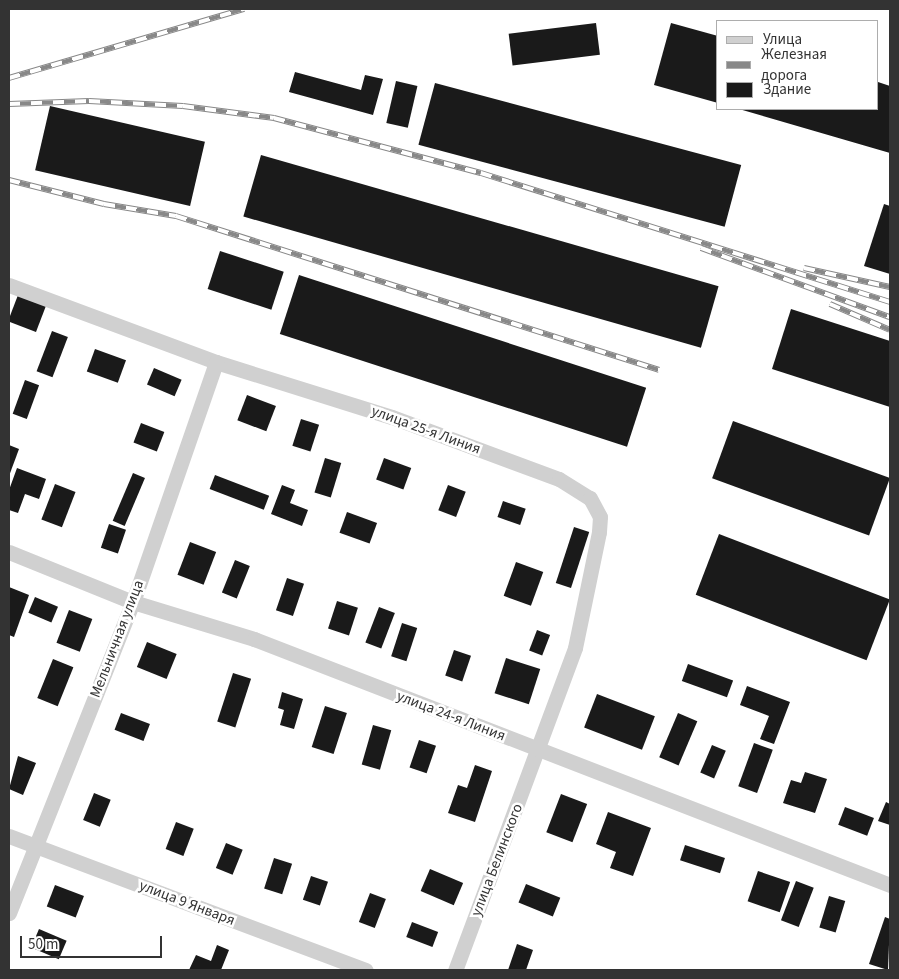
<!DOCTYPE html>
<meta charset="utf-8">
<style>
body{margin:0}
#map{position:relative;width:899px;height:979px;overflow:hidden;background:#fff;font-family:"Source Sans 3",sans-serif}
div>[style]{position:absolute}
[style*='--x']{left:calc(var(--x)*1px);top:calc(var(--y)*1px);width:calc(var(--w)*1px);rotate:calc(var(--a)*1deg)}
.building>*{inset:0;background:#1a1a1a;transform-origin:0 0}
.street>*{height:15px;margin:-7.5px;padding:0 7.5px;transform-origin:7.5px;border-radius:7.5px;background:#d0d0d0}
.rail>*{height:5.5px;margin-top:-2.75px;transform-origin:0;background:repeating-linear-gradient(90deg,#fff 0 11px,#888 0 22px);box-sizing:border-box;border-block:1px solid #888}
span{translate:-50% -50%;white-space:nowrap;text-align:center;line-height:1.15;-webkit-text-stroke:5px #fff;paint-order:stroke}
.street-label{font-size:15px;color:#333}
.frame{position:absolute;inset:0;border:10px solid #333;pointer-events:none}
.legend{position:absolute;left:716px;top:20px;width:162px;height:90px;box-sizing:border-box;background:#fff;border:1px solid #adadad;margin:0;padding:6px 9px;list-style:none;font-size:15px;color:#333}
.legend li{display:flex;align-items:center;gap:10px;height:25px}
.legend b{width:25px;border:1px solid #adadad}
.scale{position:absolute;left:20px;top:936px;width:142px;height:22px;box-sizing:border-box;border:2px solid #333;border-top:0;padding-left:6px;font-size:15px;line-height:18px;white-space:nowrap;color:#333;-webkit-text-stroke:4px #fff;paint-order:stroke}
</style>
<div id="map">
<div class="building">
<div style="left:596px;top:23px;width:32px;height:88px;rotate:83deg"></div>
<div style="clip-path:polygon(671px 23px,718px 36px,718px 103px,654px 85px)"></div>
<div style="clip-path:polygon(295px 72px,361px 90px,365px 75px,383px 79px,373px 115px,289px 92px)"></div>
<div style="left:396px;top:81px;width:22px;height:43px;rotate:13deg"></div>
<div style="clip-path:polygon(878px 82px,890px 86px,890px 153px,739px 109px,878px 109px)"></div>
<div style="left:435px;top:83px;width:317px;height:64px;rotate:15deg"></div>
<div style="left:50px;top:106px;width:159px;height:66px;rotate:13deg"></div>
<div style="left:261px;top:155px;width:476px;height:64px;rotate:16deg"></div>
<div style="clip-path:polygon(884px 204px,890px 206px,890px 274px,864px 266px)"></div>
<div style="left:220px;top:251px;width:67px;height:40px;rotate:18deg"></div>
<div style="left:299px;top:275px;width:365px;height:62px;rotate:18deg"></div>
<div style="left:18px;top:295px;width:30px;height:28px;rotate:21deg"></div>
<div style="clip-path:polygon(791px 309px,890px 341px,890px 407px,772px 369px)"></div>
<div style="left:52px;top:331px;width:17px;height:43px;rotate:21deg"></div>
<div style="left:95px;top:349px;width:33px;height:24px;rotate:20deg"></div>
<div style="left:154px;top:368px;width:30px;height:18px;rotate:23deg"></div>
<div style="left:25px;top:380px;width:15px;height:36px;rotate:20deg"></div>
<div style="left:247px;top:395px;width:31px;height:27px;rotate:21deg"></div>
<div style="left:301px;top:419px;width:19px;height:28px;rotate:18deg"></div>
<div style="left:733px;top:421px;width:167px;height:61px;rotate:20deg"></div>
<div style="left:141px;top:423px;width:25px;height:21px;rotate:21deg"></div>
<div style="clip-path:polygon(9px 445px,19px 449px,9px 476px)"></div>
<div style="left:325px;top:458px;width:17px;height:36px;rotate:17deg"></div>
<div style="left:384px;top:458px;width:29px;height:23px;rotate:20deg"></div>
<div style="clip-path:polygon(17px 468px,46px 479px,39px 499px,25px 494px,18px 513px,9px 510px,9px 490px)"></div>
<div style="left:133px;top:473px;width:13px;height:52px;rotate:23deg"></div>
<div style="left:215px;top:475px;width:58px;height:15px;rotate:21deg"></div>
<div style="left:55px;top:484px;width:22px;height:38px;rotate:21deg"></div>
<div style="clip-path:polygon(282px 485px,295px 490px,290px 503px,308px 510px,302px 526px,271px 514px)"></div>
<div style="left:448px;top:485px;width:19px;height:27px;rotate:21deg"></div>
<div style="left:503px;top:501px;width:24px;height:17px;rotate:19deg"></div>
<div style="left:347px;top:512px;width:32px;height:22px;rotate:20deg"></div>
<div style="left:109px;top:524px;width:18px;height:25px;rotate:19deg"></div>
<div style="left:574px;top:527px;width:16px;height:59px;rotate:18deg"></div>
<div style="left:719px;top:534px;width:183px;height:65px;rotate:21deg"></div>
<div style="left:190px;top:542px;width:28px;height:35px;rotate:21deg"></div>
<div style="left:235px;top:560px;width:16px;height:35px;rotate:22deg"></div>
<div style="left:516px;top:562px;width:29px;height:36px;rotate:20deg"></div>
<div style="left:287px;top:578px;width:18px;height:34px;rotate:19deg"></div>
<div style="clip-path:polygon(9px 587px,29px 595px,14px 637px,9px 635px)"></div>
<div style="left:35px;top:597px;width:25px;height:17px;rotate:23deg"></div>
<div style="left:337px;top:601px;width:22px;height:29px;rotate:18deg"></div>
<div style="left:379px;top:607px;width:17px;height:38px;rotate:21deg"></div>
<div style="left:69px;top:610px;width:25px;height:35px;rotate:21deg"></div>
<div style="left:402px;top:623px;width:16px;height:35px;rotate:18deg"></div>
<div style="left:537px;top:630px;width:14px;height:22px;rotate:21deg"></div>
<div style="left:147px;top:642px;width:32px;height:27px;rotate:22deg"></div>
<div style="left:454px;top:650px;width:18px;height:27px;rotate:19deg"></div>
<div style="left:506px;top:658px;width:36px;height:37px;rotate:18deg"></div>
<div style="left:53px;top:659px;width:22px;height:42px;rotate:22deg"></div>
<div style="left:688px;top:664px;width:48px;height:18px;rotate:20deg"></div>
<div style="left:233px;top:673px;width:19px;height:51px;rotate:18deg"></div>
<div style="clip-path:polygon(747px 686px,790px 702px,774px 744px,760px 739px,769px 716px,740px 705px)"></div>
<div style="clip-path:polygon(282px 692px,303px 699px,294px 729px,280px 725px,284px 710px,278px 708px)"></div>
<div style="left:597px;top:694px;width:62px;height:36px;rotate:21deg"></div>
<div style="left:325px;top:706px;width:23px;height:43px;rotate:18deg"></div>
<div style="left:121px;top:713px;width:31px;height:18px;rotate:21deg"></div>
<div style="left:678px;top:713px;width:21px;height:48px;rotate:23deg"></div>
<div style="left:373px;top:725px;width:19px;height:41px;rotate:16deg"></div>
<div style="left:419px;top:740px;width:18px;height:29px;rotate:19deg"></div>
<div style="left:754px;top:743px;width:20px;height:46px;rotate:20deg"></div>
<div style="left:712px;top:745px;width:15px;height:30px;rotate:23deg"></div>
<div style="clip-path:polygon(18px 756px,36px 763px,23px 795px,9px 789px)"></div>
<div style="clip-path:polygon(475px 765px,492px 771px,475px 822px,448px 813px,458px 785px,467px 788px)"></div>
<div style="clip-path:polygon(805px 772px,827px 779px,815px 813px,783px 803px,791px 780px,801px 783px)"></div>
<div style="left:94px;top:793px;width:18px;height:29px;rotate:22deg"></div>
<div style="left:561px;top:794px;width:28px;height:41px;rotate:21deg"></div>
<div style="clip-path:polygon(886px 802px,890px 804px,890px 825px,878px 821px)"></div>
<div style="left:845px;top:807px;width:31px;height:19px;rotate:21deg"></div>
<div style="clip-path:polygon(608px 812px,651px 828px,633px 876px,610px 868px,616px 852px,596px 844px)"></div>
<div style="left:176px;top:822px;width:19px;height:29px;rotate:21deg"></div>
<div style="left:226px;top:843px;width:18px;height:27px;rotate:22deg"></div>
<div style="left:685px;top:845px;width:42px;height:16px;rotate:18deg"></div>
<div style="left:274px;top:858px;width:19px;height:32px;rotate:18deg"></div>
<div style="left:430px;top:869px;width:36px;height:24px;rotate:23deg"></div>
<div style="left:758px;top:871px;width:34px;height:32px;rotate:19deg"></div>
<div style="left:311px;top:876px;width:18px;height:25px;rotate:19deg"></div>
<div style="left:796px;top:881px;width:19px;height:42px;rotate:21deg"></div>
<div style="left:526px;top:884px;width:37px;height:20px;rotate:22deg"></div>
<div style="left:55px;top:885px;width:31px;height:23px;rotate:21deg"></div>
<div style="left:370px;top:893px;width:17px;height:31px;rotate:21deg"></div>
<div style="left:829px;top:896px;width:17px;height:33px;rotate:17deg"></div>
<div style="clip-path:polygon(885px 917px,890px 919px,888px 970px,869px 964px)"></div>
<div style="left:412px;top:922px;width:28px;height:16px;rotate:21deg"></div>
<div style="left:39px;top:929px;width:30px;height:20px;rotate:23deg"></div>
<div style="clip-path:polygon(517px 944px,533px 950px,526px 970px,508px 970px)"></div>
<div style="clip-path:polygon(217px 945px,229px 950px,221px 970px,189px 970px,196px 955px,211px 961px)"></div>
</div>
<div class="street">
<div style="--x:9;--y:285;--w:221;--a:20.4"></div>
<div style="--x:216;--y:362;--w:184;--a:17.4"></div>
<div style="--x:392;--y:417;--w:178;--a:20.4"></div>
<div style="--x:559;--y:479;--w:36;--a:32"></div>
<div style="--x:590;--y:498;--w:21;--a:62"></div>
<div style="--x:600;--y:517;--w:15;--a:94"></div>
<div style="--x:599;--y:532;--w:118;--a:101.7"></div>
<div style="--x:575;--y:648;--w:344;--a:110.4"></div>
<div style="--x:9;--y:552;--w:134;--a:22"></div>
<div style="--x:133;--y:602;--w:127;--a:17"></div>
<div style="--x:254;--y:639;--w:682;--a:21.15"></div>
<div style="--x:9;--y:836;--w:381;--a:20.6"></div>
<div style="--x:9;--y:913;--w:335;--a:-68.3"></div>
<div style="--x:133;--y:602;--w:254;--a:-70.9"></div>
</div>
<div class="rail">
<div style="--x:9;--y:78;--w:245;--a:-16.4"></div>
<div style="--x:9;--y:104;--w:80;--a:-2.1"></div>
<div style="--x:89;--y:101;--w:94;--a:3"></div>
<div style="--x:183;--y:106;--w:92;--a:7.5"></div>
<div style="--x:274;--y:118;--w:214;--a:14.9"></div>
<div style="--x:481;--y:173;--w:429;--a:17.5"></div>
<div style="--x:9;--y:180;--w:98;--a:14.2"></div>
<div style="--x:104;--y:204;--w:73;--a:9.5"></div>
<div style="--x:176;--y:216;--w:507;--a:17.68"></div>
<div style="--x:701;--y:248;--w:201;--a:20.1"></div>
<div style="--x:804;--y:268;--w:88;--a:12.5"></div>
<div style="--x:830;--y:304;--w:65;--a:23.4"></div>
</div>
<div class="street-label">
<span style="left:426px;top:430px;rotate:20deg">улица 25-я Линия</span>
<span style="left:117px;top:639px;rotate:-69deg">Мельничная улица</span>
<span style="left:451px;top:716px;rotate:21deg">улица 24-я Линия</span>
<span style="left:497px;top:860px;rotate:-69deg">улица Белинского</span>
<span style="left:187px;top:903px;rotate:21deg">улица 9 Января</span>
</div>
<div class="frame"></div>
<ul class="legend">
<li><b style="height:6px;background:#d0d0d0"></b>Улица</li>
<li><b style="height:6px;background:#888"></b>Железная дорога</li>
<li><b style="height:14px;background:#1a1a1a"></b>Здание</li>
</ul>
<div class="scale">50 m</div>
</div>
